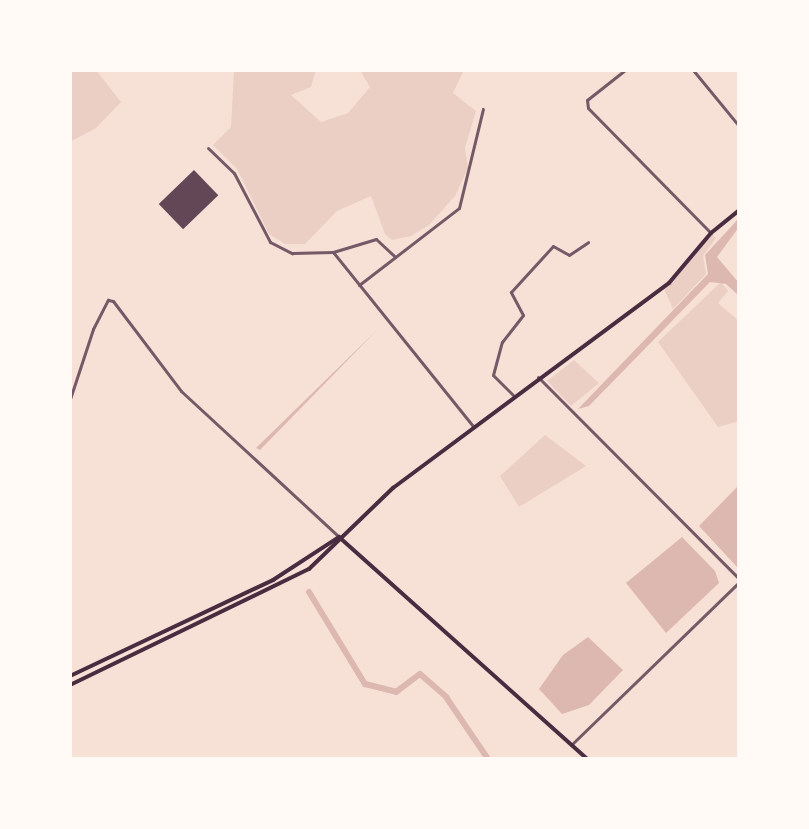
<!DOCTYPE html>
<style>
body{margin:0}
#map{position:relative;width:809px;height:829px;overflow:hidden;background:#f7e1d7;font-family:Overpass,sans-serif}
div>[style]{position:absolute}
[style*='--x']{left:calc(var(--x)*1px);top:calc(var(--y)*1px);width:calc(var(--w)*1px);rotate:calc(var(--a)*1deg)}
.green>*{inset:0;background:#ebcfc5}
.water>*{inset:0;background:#dcb8b0}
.canal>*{height:6px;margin:-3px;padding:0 3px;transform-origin:3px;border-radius:3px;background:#dcb8b0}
.building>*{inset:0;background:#644757;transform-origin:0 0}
.minor>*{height:3px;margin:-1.5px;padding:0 1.5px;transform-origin:1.5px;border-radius:1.5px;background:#755966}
.secondary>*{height:4px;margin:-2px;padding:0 2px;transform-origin:2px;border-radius:2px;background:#4a2c40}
span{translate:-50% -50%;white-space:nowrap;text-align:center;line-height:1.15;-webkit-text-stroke:8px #fffaf5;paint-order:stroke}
.frame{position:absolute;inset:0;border:72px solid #fffaf5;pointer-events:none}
</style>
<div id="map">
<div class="green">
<div style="clip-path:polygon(70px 70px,96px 70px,121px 102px,96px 128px,70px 142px)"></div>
<div style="clip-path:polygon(234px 70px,316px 70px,311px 87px,291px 95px,321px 122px,348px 113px,370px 87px,360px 70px,464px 70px,453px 93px,476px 111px,465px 148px,468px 168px,455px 196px,429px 225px,411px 236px,392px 240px,385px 234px,371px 196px,337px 211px,305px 244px,285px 244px,269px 234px,237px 169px,213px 145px,231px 127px)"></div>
<div style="clip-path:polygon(712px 234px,716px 238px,703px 256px,706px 274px,673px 309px,664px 289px)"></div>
<div style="clip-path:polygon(721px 282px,728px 291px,718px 303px,739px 321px,739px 421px,718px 427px,658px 342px)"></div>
<div style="clip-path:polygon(574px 360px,599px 383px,571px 406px,547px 381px)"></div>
<div style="clip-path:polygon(545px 435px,586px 466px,519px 507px,500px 476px)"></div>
</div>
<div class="water">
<div style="clip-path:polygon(739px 218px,739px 227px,717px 257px,739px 283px,739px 296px,726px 284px,710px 282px,589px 406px,578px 409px,708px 274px,705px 255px)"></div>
<div style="clip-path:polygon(378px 329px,260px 450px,256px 448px)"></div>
<div style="clip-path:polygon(739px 485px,739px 567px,737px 567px,699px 526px)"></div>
<div style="clip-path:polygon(682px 537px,715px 571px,719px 583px,666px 633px,626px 583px)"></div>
<div style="clip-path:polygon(588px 637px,623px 670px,589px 705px,562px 714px,539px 689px,563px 655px)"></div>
</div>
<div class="canal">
<div style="--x:309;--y:592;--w:108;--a:58.7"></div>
<div style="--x:365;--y:684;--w:32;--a:14"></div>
<div style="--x:396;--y:692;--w:30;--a:-37"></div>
<div style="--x:420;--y:674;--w:35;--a:41"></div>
<div style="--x:446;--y:697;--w:75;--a:55.9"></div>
</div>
<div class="building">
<div style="left:194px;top:170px;width:35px;height:49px;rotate:46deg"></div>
</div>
<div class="minor">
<div style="--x:625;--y:70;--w:48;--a:141.7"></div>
<div style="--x:587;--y:100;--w:8;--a:83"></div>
<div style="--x:588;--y:108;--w:175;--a:45.5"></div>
<div style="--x:693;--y:70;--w:72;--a:50.6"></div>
<div style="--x:208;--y:148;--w:36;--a:44"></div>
<div style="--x:234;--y:173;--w:78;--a:62.4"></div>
<div style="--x:270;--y:242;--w:25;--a:27"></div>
<div style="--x:292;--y:253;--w:41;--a:-1.4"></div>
<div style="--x:333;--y:252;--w:223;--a:51.2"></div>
<div style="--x:333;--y:252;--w:45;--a:-16.8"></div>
<div style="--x:376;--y:239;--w:26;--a:43"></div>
<div style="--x:359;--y:285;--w:126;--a:-37.6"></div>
<div style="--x:459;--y:208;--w:102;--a:-76.4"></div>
<div style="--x:538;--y:377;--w:285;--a:45.1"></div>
<div style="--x:513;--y:395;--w:28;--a:-135"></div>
<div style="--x:493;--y:375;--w:34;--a:-75"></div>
<div style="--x:502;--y:342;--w:34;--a:-52"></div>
<div style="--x:523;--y:315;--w:26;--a:-118"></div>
<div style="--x:511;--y:292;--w:62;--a:-47.6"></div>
<div style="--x:553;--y:246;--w:18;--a:29"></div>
<div style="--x:569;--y:255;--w:23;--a:-34"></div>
<div style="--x:70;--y:399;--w:74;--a:-71.8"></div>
<div style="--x:93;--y:329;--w:33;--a:-63"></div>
<div style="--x:108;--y:300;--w:5;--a:11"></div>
<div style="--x:113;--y:301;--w:113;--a:52.9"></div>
<div style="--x:181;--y:391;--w:215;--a:42.7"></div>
<div style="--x:571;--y:745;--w:234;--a:-44.1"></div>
</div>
<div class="secondary">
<div style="--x:339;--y:537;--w:333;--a:41.8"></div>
<div style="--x:70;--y:676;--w:225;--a:-25.3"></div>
<div style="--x:273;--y:580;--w:79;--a:-33.1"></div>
<div style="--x:70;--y:685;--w:266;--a:-25.9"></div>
<div style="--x:309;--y:569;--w:117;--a:-44"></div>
<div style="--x:393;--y:488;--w:344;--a:-36.6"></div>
<div style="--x:669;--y:283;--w:65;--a:-50"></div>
<div style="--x:711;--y:233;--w:36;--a:-39"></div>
</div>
<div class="frame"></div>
</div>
